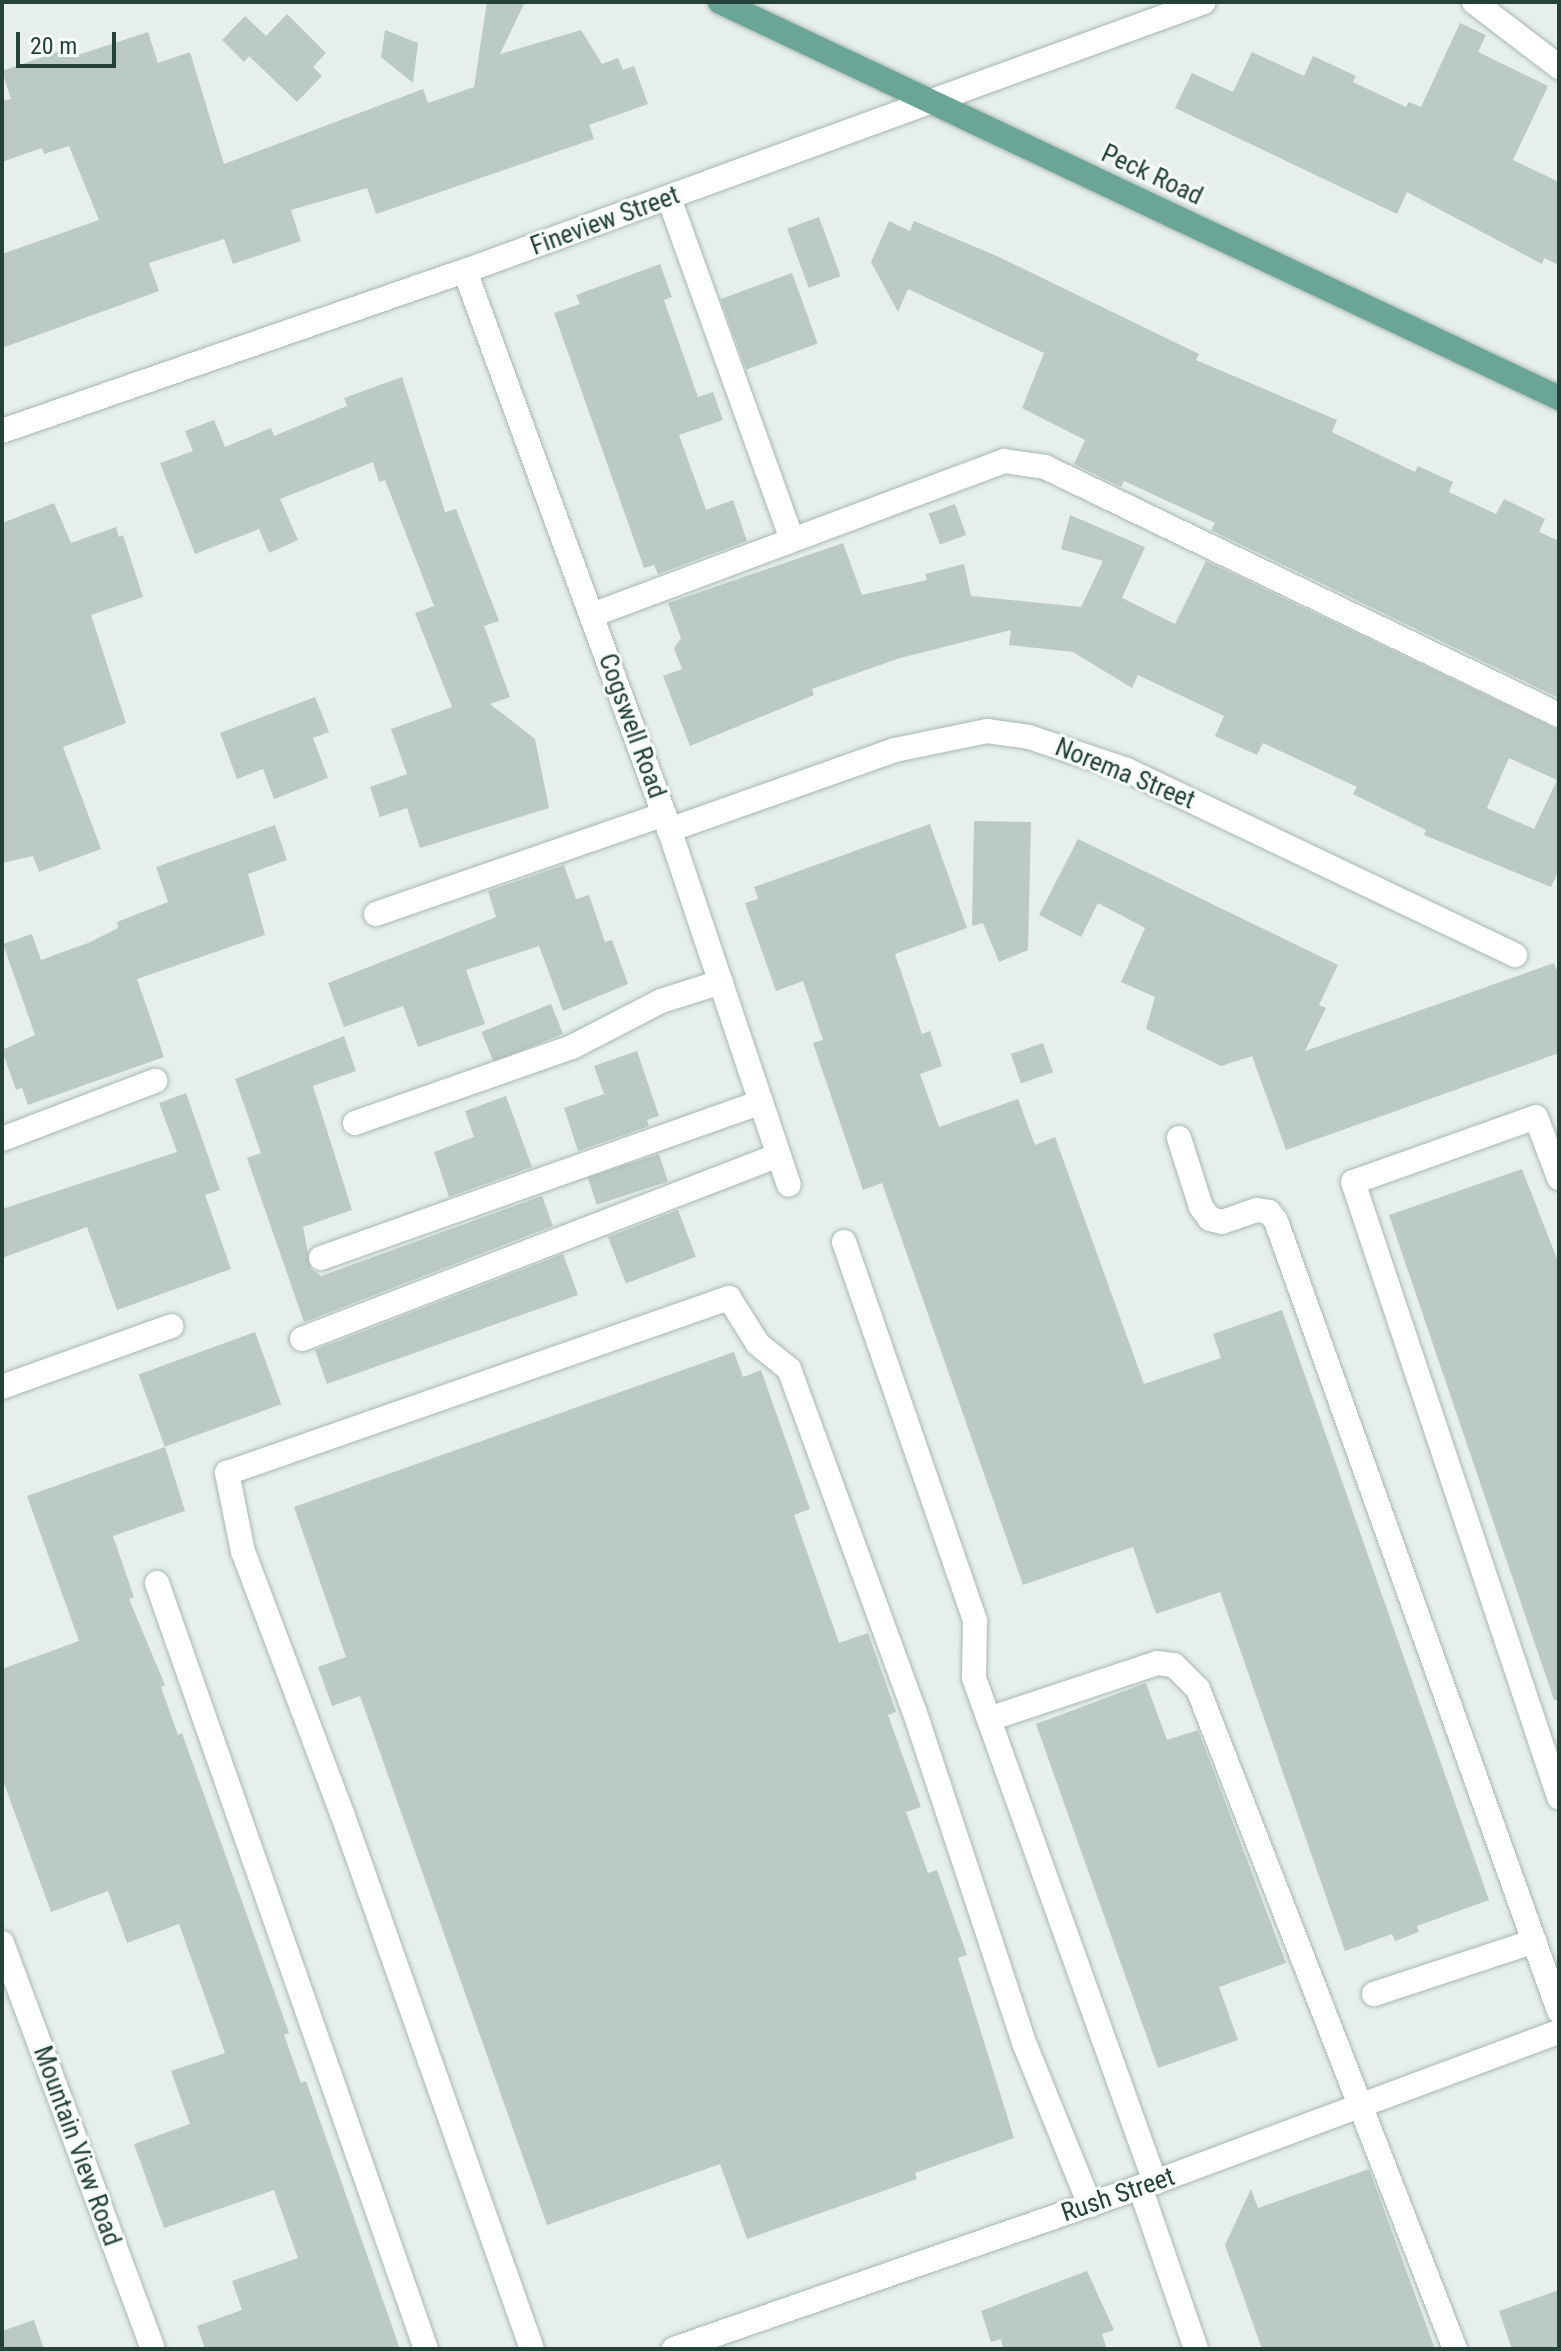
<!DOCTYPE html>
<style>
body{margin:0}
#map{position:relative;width:1561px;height:2351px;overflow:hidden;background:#e6efeb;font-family:"Roboto Condensed",sans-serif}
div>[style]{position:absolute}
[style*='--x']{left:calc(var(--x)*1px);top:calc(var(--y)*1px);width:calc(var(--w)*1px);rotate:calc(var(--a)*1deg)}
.building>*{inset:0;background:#bbcac4;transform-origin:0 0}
.roads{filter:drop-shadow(0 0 2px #a8b8b2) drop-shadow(0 0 2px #a8b8b2)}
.minor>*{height:24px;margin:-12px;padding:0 12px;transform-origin:12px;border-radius:12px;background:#fff}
.major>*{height:24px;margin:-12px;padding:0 12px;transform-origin:12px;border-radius:12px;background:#6aa596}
span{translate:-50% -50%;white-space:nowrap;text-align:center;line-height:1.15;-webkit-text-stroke:6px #f7fbf9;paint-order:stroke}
.street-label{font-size:26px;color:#24423a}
.frame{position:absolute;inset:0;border:4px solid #24423a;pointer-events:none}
.scale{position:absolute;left:16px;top:32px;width:100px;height:36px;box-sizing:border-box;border:4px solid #24423a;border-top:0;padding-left:10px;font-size:24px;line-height:28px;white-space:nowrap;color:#24423a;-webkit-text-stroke:6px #f7fbf9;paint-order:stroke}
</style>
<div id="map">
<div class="building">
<div style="clip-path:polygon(487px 2px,525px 2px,500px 54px,581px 30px,602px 64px,618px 58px,623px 70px,634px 66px,648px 104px,589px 125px,594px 139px,376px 214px,367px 188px,291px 210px,301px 241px,233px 264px,224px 239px,149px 263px,159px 291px,2px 348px,2px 254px,99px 220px,69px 146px,44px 154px,42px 148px,2px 162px,2px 101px,11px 99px,2px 71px,72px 47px,75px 56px,148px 32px,158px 63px,190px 52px,224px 164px,423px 89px,428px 103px,474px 87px)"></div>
<div style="clip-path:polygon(287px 14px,326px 53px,313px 67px,322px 76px,297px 102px,249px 56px,244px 62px,222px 40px,245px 16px,266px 36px)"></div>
<div style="clip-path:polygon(1460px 23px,1486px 35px,1478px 52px,1548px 86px,1513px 160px,1559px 182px,1559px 265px,1544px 258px,1542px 264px,1407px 192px,1397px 214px,1175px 108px,1192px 73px,1233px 92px,1252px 52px,1304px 76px,1313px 56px,1356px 76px,1353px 82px,1406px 107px,1409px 102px,1421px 107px)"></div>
<div style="clip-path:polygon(385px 30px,418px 43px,413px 83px,381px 57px)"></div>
<div style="left:819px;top:217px;width:63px;height:34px;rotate:70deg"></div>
<div style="clip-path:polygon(889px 221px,910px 231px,914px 221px,999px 257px,1199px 354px,1196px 360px,1337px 420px,1332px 432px,1415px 472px,1418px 466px,1453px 482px,1449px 492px,1496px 514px,1504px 499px,1545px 519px,1539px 532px,1559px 541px,1559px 698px,1219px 534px,1211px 530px,1215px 523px,1124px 481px,1121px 487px,1074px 464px,1085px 440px,1022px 408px,1044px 353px,908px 289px,898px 312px,871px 262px)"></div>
<div style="clip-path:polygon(660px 264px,672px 297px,664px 300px,698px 397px,713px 392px,723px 420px,679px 435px,706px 510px,733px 500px,747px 541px,658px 574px,654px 565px,644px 568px,554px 313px,580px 304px,576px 295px)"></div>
<div style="left:792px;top:273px;width:75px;height:76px;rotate:70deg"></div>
<div style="clip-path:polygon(402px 377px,445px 512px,456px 509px,499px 621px,484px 626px,510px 697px,490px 704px,535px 739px,549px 808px,420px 848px,407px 808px,380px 817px,370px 787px,407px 774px,391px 729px,452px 707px,415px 613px,434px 606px,385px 480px,379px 482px,373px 462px,280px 499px,298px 540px,269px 553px,259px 529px,195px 554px,160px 463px,193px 451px,185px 431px,214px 420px,225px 447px,271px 428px,274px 436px,347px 406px,344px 398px)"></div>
<div style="clip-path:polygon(54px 503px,71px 543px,116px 527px,119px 537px,123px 535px,143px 597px,91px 615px,126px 723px,63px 747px,101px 849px,39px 872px,33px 856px,2px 863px,2px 523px)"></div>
<div style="left:955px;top:504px;width:33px;height:28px;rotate:70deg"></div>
<div style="clip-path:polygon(evenodd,1070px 515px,1145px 547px,1122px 598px,1175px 624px,1206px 561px,1559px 730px,1559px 870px,1551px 887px,1424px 835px,1426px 830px,1353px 794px,1357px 787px,1263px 743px,1257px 755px,1215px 736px,1224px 716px,1138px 675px,1132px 688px,1073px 652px,1009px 645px,1011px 630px,900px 658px,812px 689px,814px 695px,690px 746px,663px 676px,682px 669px,674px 648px,681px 638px,668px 603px,843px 543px,862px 595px,927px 580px,925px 574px,964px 564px,971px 596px,1081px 607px,1103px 561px,1061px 549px,1070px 515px,1509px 758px,1557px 780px,1534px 829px,1487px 808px,1509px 758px)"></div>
<div style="clip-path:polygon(315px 697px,329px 732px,313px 738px,328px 778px,274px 799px,263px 769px,237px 779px,220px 733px)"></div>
<div style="clip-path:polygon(974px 821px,1031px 822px,1028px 950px,999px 962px,983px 923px,972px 926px)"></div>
<div style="clip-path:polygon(930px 824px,967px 928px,895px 954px,922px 1034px,930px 1031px,942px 1066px,920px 1074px,939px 1127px,1018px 1099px,1035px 1145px,1055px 1137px,1144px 1384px,1221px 1358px,1213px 1334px,1282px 1310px,1489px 1900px,1417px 1926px,1419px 1932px,1395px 1941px,1392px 1934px,1345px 1951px,1220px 1592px,1156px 1614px,1133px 1547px,1023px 1585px,882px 1183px,863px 1190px,813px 1043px,823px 1040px,803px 981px,776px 991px,745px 903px,758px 899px,754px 887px)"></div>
<div style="clip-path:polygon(275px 825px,287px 860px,248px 874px,265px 935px,137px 979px,164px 1057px,28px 1105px,22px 1088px,16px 1090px,2px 1050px,35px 1035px,3px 944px,32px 934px,41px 960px,88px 943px,118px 928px,117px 922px,168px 902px,156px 867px)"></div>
<div style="clip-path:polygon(1078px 839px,1338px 965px,1319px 1005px,1326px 1008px,1305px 1051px,1554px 963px,1559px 977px,1559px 1053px,1286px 1150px,1252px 1056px,1221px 1066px,1146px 1029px,1155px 997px,1121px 982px,1145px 928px,1098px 903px,1081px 937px,1039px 915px)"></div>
<div style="clip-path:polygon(564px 865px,576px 899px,589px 895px,605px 942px,612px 940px,628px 984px,563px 1011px,539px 946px,466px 970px,485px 1024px,418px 1047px,403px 1006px,344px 1027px,328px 983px,496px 917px,488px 891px)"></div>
<div style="left:551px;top:1004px;width:32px;height:75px;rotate:68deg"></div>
<div style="clip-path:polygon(344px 1036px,356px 1071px,313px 1086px,352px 1210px,303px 1227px,311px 1269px,321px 1276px,542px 1196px,553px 1226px,304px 1322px,247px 1158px,261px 1153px,235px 1079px)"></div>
<div style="left:1043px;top:1043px;width:31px;height:34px;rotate:71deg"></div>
<div style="clip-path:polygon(637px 1051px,659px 1116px,647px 1120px,649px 1126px,578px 1151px,564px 1108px,604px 1094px,594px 1066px)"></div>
<div style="clip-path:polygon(186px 1093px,220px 1190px,205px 1195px,231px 1269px,117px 1310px,87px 1227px,2px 1258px,2px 1209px,177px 1152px,159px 1103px)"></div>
<div style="clip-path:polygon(506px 1096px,532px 1167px,449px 1197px,434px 1152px,474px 1137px,465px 1111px)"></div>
<div style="left:659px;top:1154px;width:29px;height:75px;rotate:72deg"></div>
<div style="clip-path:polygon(1522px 1169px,1559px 1264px,1559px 1700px,1554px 1700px,1389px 1215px)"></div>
<div style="left:678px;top:1210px;width:50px;height:75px;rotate:69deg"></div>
<div style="clip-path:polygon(563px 1254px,578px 1295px,327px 1384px,315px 1350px)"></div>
<div style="left:255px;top:1332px;width:77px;height:124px;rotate:70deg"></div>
<div style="clip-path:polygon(734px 1352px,743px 1377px,761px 1370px,810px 1509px,794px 1515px,839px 1643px,868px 1633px,896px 1712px,888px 1715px,921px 1807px,906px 1812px,928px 1873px,937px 1870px,967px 1955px,958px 1958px,1014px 2138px,915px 2173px,917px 2179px,747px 2239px,720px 2164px,547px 2225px,360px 1696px,332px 1706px,318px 1667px,346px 1657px,294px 1507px)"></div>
<div style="clip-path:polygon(165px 1447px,185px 1511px,113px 1536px,134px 1597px,129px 1599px,165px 1685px,161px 1687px,178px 1735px,182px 1733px,289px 2033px,284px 2035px,301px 2083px,306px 2081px,400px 2349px,205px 2349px,197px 2326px,242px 2310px,232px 2281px,298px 2258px,274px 2190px,164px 2228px,134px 2144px,190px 2124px,171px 2071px,225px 2053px,179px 1924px,127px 1943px,108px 1891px,51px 1912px,2px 1778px,2px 1669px,79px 1641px,27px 1496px)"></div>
<div style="clip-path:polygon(1146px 1683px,1167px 1740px,1198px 1730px,1286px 1963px,1219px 1987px,1238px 2040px,1158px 2068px,1036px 1724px)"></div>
<div style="clip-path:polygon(1369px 2169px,1435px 2349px,1262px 2349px,1225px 2245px,1251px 2189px,1258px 2208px)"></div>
<div style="clip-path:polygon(1087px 2271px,1114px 2330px,1102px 2334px,1107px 2349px,1003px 2349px,1001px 2339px,991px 2342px,981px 2311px)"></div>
<div style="clip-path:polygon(1559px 2290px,1559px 2349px,1512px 2349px,1499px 2311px)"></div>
<div style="clip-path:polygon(34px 2320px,44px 2349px,2px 2349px,2px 2331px)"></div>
</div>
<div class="roads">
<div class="minor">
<div style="--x:1474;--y:2;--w:107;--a:37.4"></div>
<div style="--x:669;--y:198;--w:363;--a:70.2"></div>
<div style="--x:465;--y:271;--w:578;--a:69.87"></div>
<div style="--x:664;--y:814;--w:391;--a:71.4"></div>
<div style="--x:2;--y:431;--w:490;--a:-19.1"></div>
<div style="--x:465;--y:271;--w:786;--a:-20"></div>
<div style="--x:592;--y:615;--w:440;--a:-20.5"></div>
<div style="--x:1004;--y:461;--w:41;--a:8.3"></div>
<div style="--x:1045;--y:467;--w:571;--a:25.76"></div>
<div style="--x:669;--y:830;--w:240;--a:-19.5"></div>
<div style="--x:895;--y:750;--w:94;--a:-11.7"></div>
<div style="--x:987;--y:731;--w:42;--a:8.1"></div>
<div style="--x:1029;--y:737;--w:103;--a:18.6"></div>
<div style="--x:1127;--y:770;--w:430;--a:25.5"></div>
<div style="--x:376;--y:914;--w:305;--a:-19.1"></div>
<div style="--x:355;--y:1123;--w:230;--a:-19.3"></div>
<div style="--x:572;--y:1047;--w:100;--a:-27.3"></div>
<div style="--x:661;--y:1001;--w:63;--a:-17.6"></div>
<div style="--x:1179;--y:1138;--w:72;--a:72.3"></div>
<div style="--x:1201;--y:1207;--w:15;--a:53"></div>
<div style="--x:1210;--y:1219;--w:12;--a:14"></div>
<div style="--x:1222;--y:1222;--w:37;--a:-19"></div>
<div style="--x:1257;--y:1210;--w:12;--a:9"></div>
<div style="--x:1269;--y:1212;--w:11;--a:52"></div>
<div style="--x:1276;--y:1221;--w:839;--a:70.29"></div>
<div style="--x:2;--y:1139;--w:164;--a:-20.8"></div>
<div style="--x:1559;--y:1178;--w:65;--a:-110.7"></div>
<div style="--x:1536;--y:1117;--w:194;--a:160.4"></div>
<div style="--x:1353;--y:1182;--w:649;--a:71.48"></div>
<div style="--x:844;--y:1242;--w:401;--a:70.9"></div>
<div style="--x:975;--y:1621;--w:57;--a:91"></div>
<div style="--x:974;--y:1678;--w:536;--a:70.25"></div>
<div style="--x:321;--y:1258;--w:467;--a:-19.5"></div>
<div style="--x:302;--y:1339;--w:511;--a:-21.09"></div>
<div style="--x:2;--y:1387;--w:180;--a:-19.8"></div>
<div style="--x:157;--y:1583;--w:812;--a:70.65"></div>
<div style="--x:989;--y:1719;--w:177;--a:-18.4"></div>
<div style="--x:1157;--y:1663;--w:17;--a:7"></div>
<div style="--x:1174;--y:1665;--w:34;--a:45"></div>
<div style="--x:1198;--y:1689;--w:708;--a:68.72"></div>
<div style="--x:2;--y:1943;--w:433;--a:69.6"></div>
<div style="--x:1374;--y:1994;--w:169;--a:-18.2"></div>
<div style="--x:1140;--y:2187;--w:171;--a:70.9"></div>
<div style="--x:532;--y:2349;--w:566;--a:-109.52"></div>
<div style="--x:343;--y:1816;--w:282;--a:-110.7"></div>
<div style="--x:243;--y:1552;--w:81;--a:-101.4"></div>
<div style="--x:227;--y:1473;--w:532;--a:-19.22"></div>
<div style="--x:729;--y:1298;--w:54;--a:57.8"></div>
<div style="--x:758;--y:1344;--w:40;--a:39"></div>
<div style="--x:789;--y:1369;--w:363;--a:69.9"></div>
<div style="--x:914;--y:1710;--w:353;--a:71.7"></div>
<div style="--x:1025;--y:2045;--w:173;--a:67.9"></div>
<div style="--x:674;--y:2349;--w:509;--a:-19.15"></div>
<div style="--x:1155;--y:2182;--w:431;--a:-20.4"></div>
</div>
<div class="major">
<div style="--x:720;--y:2;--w:928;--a:25.27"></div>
</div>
</div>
<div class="street-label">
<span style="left:1152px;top:175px;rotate:25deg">Peck Road</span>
<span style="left:605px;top:221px;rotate:-20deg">Fineview Street</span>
<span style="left:632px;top:726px;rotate:70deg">Cogswell Road</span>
<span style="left:1125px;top:774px;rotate:22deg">Norema Street</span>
<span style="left:77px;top:2146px;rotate:70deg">Mountain View Road</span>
<span style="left:1118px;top:2195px;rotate:-19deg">Rush Street</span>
</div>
<div class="frame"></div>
<div class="scale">20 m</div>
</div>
